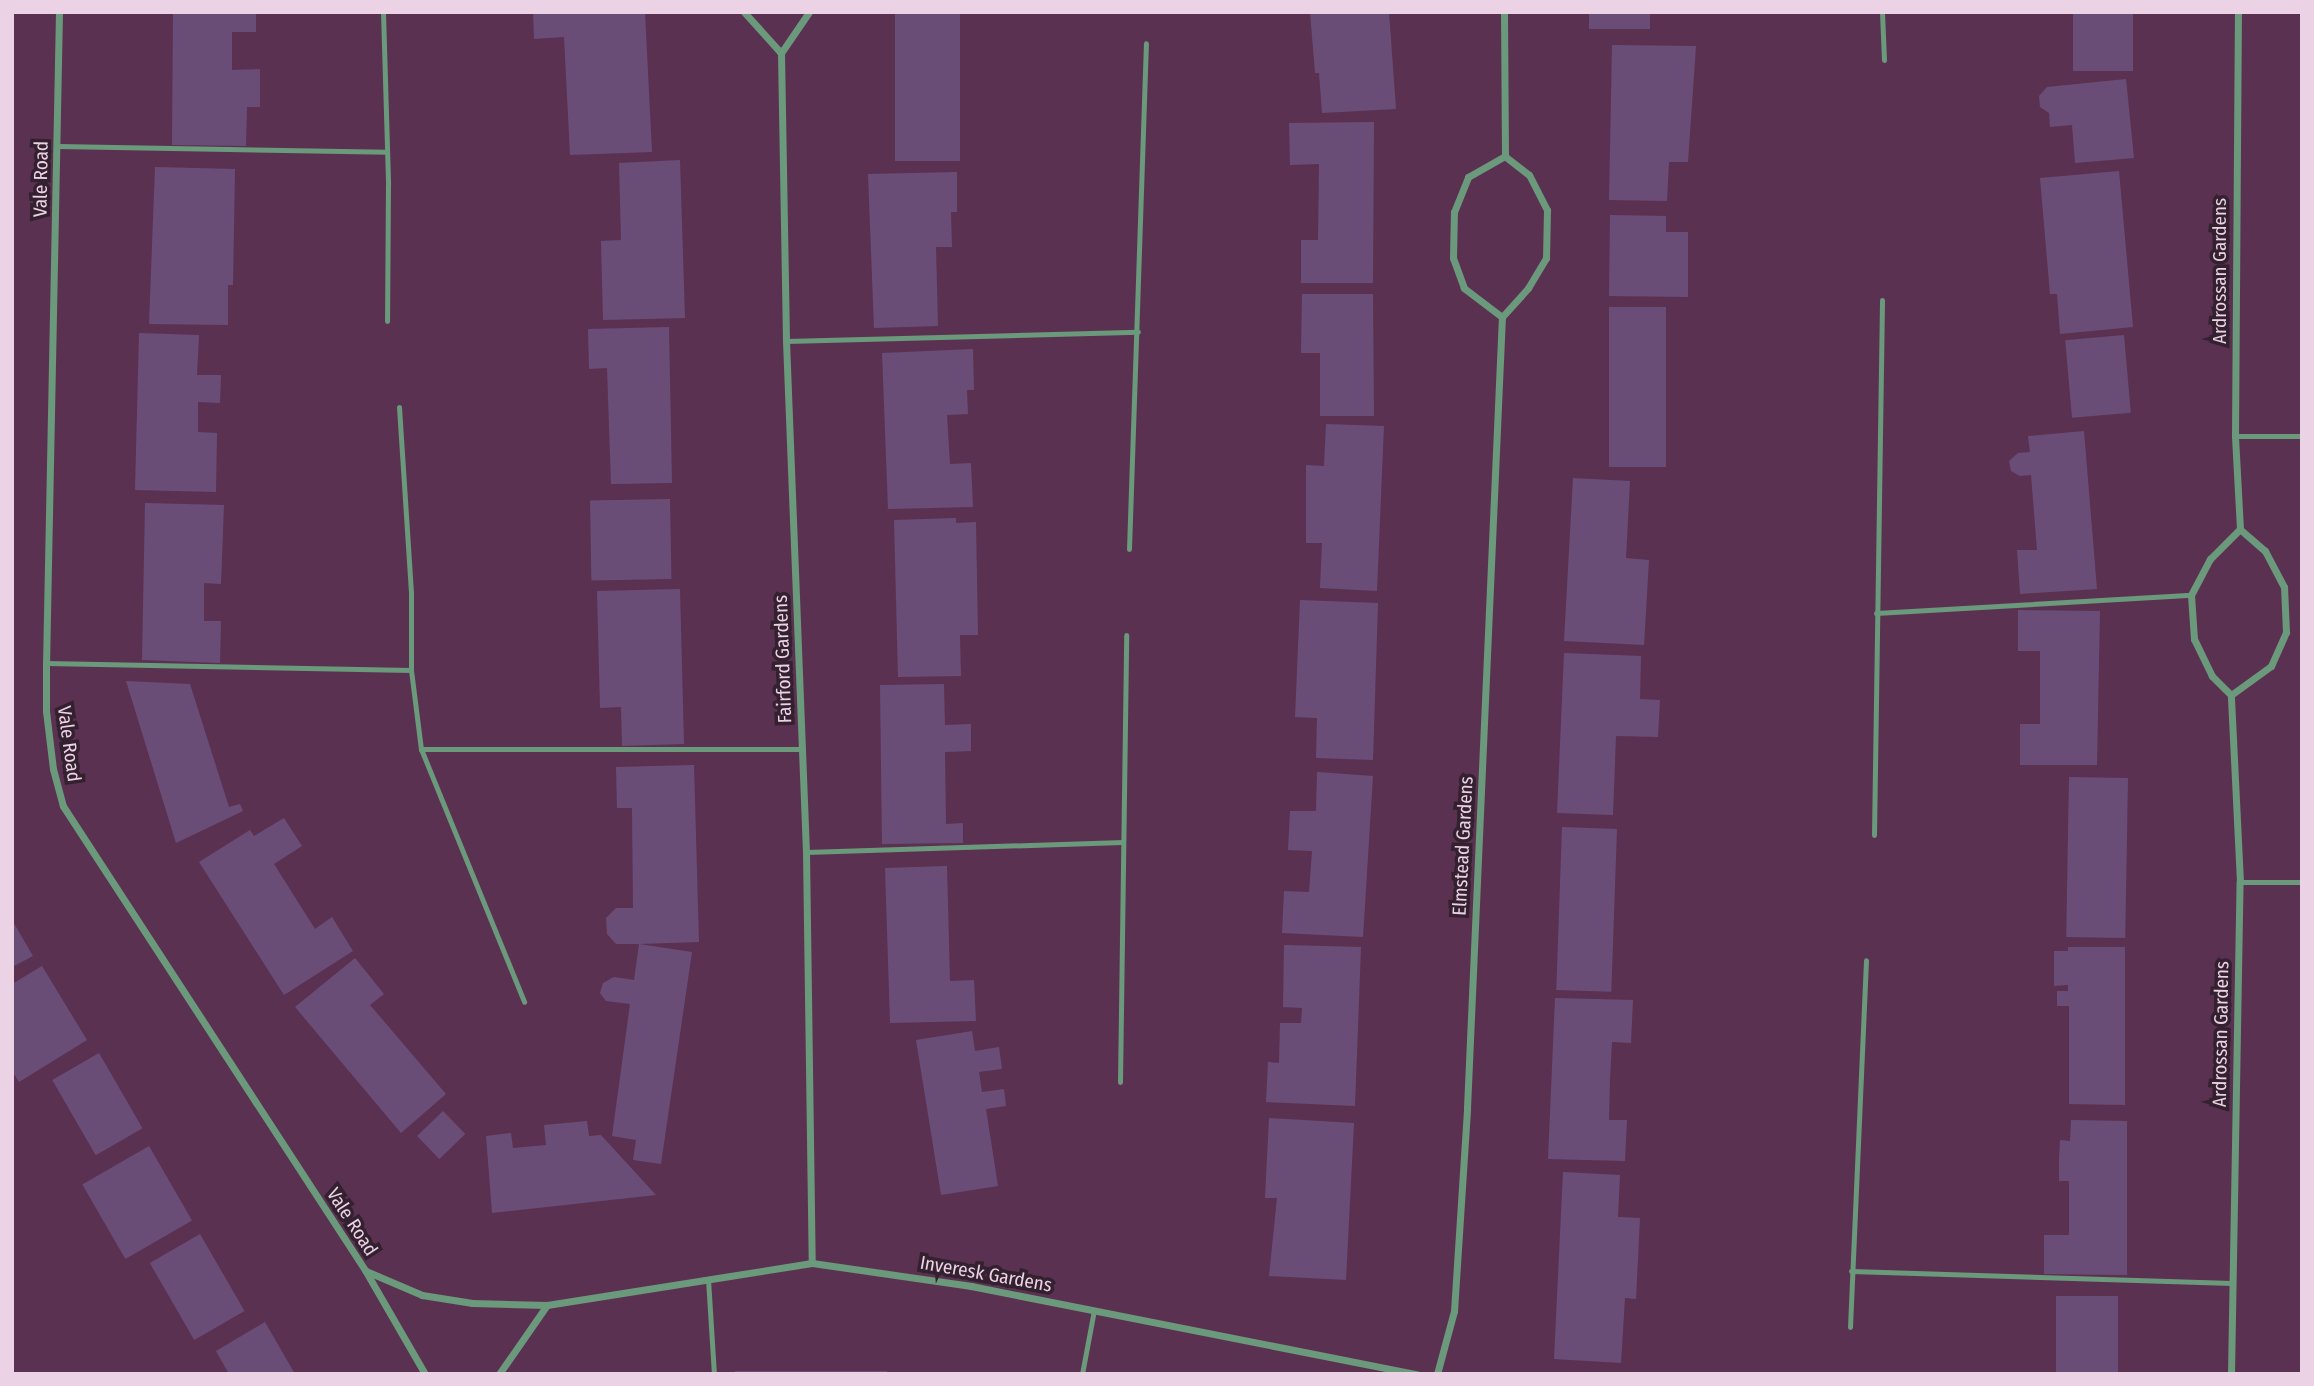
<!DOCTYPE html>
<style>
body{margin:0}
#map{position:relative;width:2314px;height:1386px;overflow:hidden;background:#5b3152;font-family:"Fira Sans Condensed",sans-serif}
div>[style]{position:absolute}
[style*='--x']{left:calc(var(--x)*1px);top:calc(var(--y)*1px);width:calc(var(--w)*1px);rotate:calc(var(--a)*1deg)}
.building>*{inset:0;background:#6a4d77;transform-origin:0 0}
.lane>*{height:5px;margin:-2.5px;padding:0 2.5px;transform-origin:2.5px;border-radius:2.5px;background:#6b997b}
.street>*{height:7px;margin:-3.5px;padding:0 3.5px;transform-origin:3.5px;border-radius:3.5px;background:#6b997b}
span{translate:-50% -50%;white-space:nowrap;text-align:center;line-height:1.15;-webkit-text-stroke:7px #342130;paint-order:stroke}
.street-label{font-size:19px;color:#ecd2e5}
.frame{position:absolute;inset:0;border:14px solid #ecd2e5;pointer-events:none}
</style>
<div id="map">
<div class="building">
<div style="clip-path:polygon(173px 12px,256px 12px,256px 32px,232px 32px,232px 70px,260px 69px,260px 107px,247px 107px,246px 146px,172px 145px)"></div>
<div style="clip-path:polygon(533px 12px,645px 12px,652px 152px,570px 155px,564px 37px,534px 39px)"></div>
<div style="left:895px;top:12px;width:65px;height:149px"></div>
<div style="clip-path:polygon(1310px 12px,1389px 12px,1396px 109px,1322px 113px,1319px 73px,1315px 73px)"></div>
<div style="left:1589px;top:12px;width:61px;height:17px"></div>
<div style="left:2073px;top:12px;width:60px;height:59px"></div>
<div style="clip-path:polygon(1612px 45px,1696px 46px,1688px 162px,1669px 162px,1667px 201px,1609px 200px)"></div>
<div style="clip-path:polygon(2126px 79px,2134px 158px,2075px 163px,2072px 125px,2050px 127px,2049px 113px,2040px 107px,2039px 96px,2047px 87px)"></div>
<div style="clip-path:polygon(1374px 122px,1373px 283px,1301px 283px,1301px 240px,1318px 240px,1319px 164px,1290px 165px,1289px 123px)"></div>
<div style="clip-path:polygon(680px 160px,685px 318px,603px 320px,601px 241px,621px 240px,619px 163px)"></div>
<div style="clip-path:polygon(155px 167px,235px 169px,233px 285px,228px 285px,228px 325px,149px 324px)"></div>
<div style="clip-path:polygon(2119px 171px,2133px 327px,2060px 334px,2057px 294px,2050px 294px,2040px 178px)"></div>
<div style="clip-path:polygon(957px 172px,957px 212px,951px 212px,952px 247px,936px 247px,938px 326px,874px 328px,868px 174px)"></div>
<div style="clip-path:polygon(1610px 215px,1666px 216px,1666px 232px,1688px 232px,1688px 297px,1609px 296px)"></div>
<div style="clip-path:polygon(1302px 294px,1373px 294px,1374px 416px,1320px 416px,1320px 353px,1301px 353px)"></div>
<div style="left:1609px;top:307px;width:57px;height:160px"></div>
<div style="clip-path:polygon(669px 327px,672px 483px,611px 484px,607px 368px,589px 369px,588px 329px)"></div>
<div style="clip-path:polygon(139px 333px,199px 335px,197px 375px,221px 375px,220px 403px,198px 402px,198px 432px,217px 433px,216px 492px,135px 490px)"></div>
<div style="left:2124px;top:335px;width:78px;height:59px;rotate:85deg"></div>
<div style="clip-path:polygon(973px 349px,974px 390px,967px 390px,968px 414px,947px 415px,950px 464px,971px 463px,973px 507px,888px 509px,882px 353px)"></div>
<div style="clip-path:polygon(1326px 424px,1384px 426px,1377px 591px,1320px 588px,1322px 543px,1306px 543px,1306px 465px,1324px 466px)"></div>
<div style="clip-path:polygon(2084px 431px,2097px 589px,2020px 594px,2017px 550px,2037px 550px,2031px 475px,2020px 476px,2011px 471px,2009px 461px,2018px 453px,2030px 452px,2028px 436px)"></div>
<div style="clip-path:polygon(1573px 478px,1630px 481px,1626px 558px,1649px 560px,1644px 645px,1564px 641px)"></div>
<div style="left:670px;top:499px;width:80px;height:80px;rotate:89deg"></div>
<div style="clip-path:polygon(145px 503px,224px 505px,221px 584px,204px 583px,204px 621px,221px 621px,220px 663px,142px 660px)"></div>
<div style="clip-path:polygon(956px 518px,956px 523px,976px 522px,978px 635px,960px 635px,961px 676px,898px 677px,894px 520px)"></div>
<div style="clip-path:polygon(680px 589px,684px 744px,622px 746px,621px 707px,600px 708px,597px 591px)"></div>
<div style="clip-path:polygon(1300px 600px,1378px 603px,1373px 760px,1316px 758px,1317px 718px,1295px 717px)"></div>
<div style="clip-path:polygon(2018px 610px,2100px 611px,2097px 765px,2020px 765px,2020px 724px,2040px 724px,2040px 651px,2018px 651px)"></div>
<div style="clip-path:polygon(1564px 653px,1641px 656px,1640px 699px,1660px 700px,1658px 737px,1616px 736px,1613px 815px,1557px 813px)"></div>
<div style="clip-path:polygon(126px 681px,190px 684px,229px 807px,240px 804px,243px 811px,176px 843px)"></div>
<div style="clip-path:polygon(944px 684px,945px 725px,971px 724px,971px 751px,945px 752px,946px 824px,963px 823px,963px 843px,882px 844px,880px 685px)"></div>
<div style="clip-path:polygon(694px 765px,699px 942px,639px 944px,692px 952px,661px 1164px,633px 1160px,636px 1140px,612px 1136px,630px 1004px,606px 1001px,600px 993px,603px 983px,614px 977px,634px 980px,639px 944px,616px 944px,607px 934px,606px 918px,616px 908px,633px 908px,632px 808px,617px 808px,616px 767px)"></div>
<div style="clip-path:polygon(1317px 772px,1373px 776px,1363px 937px,1282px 933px,1284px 891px,1309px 892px,1312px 851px,1288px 850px,1290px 811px,1316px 811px)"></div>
<div style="left:2069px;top:777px;width:59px;height:160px;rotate:1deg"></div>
<div style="clip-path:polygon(284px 818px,302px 846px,274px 864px,315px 929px,332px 917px,353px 951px,284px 995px,199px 862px,250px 830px,254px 836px)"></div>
<div style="left:1562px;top:827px;width:55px;height:163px;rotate:2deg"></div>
<div style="clip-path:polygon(947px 866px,950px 981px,974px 980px,976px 1021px,890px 1023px,885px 868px)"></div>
<div style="clip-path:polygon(12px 920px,33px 956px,12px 967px)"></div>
<div style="clip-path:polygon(1284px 945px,1361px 947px,1355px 1106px,1266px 1102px,1268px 1062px,1279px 1063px,1280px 1023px,1301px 1023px,1302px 1008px,1283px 1007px)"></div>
<div style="clip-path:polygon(2068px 947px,2125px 947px,2125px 1105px,2069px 1104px,2069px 1006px,2057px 1006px,2057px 991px,2068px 991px,2068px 985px,2054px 986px,2054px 951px,2068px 951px)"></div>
<div style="clip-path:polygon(355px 958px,384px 994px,370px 1005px,446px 1094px,401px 1133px,295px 1007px)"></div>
<div style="clip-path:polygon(42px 966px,87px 1040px,19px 1082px,12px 1071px,12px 984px)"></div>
<div style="clip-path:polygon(1555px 998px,1633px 1000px,1631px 1043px,1612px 1042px,1610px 1079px,1609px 1120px,1627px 1120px,1625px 1161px,1548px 1159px)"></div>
<div style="clip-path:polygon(972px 1031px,975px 1051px,999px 1047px,1002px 1069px,979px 1072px,982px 1092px,1004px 1089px,1006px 1106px,986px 1109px,998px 1186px,941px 1195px,916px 1040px)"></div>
<div style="left:99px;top:1053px;width:87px;height:54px;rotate:60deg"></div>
<div style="left:443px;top:1111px;width:32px;height:36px;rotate:46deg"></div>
<div style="clip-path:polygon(1269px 1118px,1354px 1123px,1346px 1280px,1269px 1276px,1277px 1198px,1265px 1198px)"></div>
<div style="clip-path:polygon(2071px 1120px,2127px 1121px,2127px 1275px,2044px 1274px,2044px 1235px,2069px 1235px,2069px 1181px,2059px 1181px,2059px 1160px,2060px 1140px,2070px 1141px)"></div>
<div style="clip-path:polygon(587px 1121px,589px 1136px,601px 1135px,656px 1195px,492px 1213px,486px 1136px,511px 1133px,513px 1148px,546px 1145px,544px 1125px)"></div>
<div style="left:149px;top:1146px;width:86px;height:77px;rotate:60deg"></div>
<div style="clip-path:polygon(1563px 1172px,1620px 1175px,1618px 1217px,1640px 1218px,1636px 1299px,1625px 1298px,1621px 1363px,1554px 1359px)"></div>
<div style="left:200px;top:1234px;width:89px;height:58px;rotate:60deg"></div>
<div style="left:2056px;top:1296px;width:62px;height:78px"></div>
<div style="clip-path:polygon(265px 1322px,295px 1374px,229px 1374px,216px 1351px)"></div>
<div style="left:735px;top:1371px;width:152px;height:3px"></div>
</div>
<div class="lane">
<div style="--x:383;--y:12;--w:173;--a:88.3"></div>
<div style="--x:388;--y:185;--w:136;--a:90.4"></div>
<div style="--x:1882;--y:12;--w:48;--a:87.6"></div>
<div style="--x:58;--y:146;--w:329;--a:1"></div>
<div style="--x:786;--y:341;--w:352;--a:-1.5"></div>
<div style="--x:399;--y:407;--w:186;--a:86.3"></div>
<div style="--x:411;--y:593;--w:77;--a:90"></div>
<div style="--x:411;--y:670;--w:80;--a:82.8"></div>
<div style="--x:421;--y:749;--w:273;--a:67.8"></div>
<div style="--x:2235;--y:436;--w:67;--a:0"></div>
<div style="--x:1129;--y:549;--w:506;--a:-88.08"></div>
<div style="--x:1876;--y:613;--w:316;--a:-3.3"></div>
<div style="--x:46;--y:663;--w:365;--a:1.1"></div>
<div style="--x:421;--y:749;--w:381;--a:0"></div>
<div style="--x:1874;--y:835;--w:535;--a:-89.14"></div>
<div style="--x:806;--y:852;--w:317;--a:-1.8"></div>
<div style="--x:2240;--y:882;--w:62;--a:0"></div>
<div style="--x:1120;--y:1082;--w:447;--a:-89.2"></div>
<div style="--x:1851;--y:1271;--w:381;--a:1.8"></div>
<div style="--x:708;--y:1279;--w:95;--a:86.4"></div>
<div style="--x:1850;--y:1327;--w:367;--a:-87.5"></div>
<div style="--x:1082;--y:1374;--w:65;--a:-79.4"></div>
</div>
<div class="street">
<div style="--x:59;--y:12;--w:651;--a:91.14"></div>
<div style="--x:46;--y:663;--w:48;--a:90"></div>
<div style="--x:46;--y:711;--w:58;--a:83.1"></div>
<div style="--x:53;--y:769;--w:38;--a:75"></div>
<div style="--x:63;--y:806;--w:554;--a:56.94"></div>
<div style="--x:365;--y:1270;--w:120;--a:60"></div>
<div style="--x:744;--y:12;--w:55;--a:47.9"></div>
<div style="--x:809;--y:12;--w:50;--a:124.3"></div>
<div style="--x:781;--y:53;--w:288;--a:89"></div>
<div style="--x:786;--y:341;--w:511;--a:87.76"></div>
<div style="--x:806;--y:852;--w:411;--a:89.2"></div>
<div style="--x:1504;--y:12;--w:144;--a:89.6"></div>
<div style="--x:1502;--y:317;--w:48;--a:-142.7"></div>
<div style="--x:1464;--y:288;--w:32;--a:-110"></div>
<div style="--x:1453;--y:258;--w:46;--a:-88.8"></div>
<div style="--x:1454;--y:212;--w:38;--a:-68"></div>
<div style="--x:1468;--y:177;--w:43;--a:-29.6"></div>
<div style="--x:2231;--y:695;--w:49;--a:-35.9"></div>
<div style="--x:2271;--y:666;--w:37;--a:-66"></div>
<div style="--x:2286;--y:632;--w:45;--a:-92.5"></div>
<div style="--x:2284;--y:587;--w:41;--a:-117.8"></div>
<div style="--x:2265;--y:551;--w:33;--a:-139"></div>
<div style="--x:2240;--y:529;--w:93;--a:-93.1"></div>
<div style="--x:2235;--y:436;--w:424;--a:-89.6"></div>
<div style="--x:366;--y:1271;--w:61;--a:23.2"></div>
<div style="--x:422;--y:1295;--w:51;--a:9.1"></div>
<div style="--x:472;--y:1303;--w:75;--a:1.5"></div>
<div style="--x:547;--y:1305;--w:268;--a:-9"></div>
<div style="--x:812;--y:1263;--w:161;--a:8.2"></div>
<div style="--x:971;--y:1286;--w:455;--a:11.2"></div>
<div style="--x:499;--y:1374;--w:84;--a:-55.2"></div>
<div style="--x:1437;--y:1374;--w:65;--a:-74.9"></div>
<div style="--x:1454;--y:1311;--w:203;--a:-86.3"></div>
<div style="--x:1467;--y:1108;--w:792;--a:-87.47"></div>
<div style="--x:1502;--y:317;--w:39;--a:-48"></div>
<div style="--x:1528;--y:288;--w:35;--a:-59"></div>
<div style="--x:1546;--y:258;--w:48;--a:-88.8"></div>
<div style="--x:1547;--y:210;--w:39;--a:-117"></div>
<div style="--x:1529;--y:175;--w:31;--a:-142"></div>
<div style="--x:2231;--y:1374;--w:492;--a:-89"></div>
<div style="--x:2240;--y:882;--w:187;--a:-92.8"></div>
<div style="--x:2231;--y:695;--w:27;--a:-135"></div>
<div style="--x:2212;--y:676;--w:41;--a:-115.9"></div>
<div style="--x:2194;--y:639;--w:44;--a:-93.9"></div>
<div style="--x:2191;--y:595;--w:41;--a:-62.2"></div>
<div style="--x:2210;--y:559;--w:42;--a:-45"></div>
</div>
<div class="street-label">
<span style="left:41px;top:179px;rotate:-89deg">Vale Road</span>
<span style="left:2220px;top:271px;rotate:-90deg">Ardrossan Gardens</span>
<span style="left:783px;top:659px;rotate:-92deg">Fairford Gardens</span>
<span style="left:69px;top:744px;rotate:82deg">Vale Road</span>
<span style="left:1463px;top:846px;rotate:-87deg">Elmstead Gardens</span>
<span style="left:2221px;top:1034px;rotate:-89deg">Ardrossan Gardens</span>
<span style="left:352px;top:1222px;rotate:57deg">Vale Road</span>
<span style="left:986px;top:1274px;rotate:10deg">Inveresk Gardens</span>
</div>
<div class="frame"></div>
</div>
